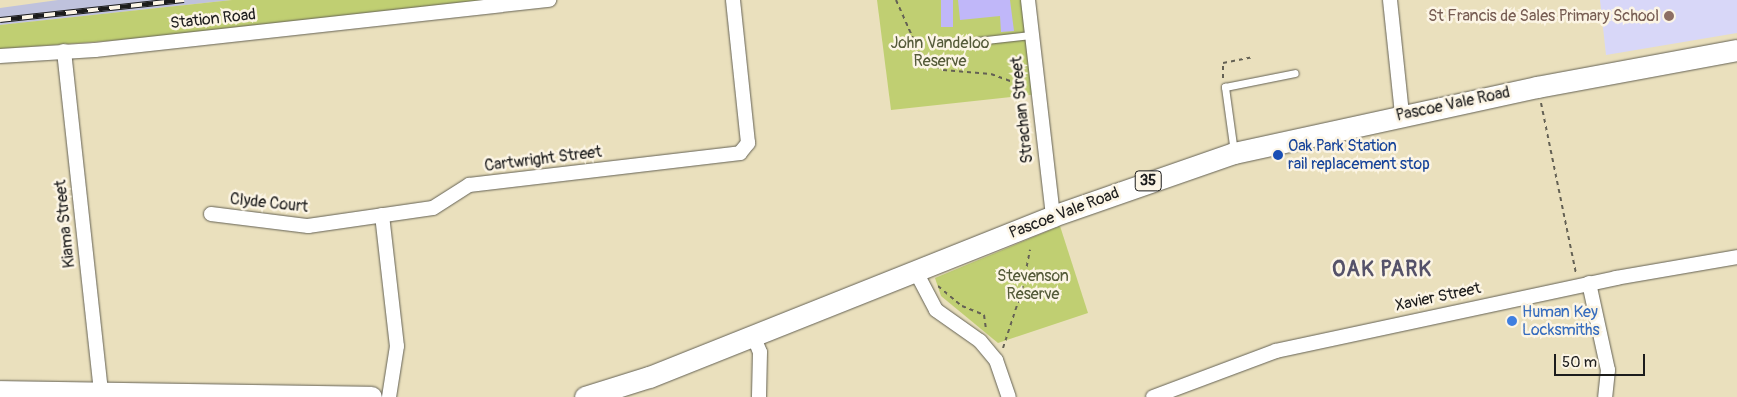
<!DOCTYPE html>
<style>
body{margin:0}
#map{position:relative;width:1737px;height:397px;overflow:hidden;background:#eae0bd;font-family:Pangolin,sans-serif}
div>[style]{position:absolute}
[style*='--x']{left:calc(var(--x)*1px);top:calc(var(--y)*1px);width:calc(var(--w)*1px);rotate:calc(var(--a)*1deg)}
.built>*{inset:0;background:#d8d7f8}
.industrial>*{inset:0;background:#bfc2dd}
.green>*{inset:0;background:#c0cf72}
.building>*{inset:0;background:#c0b7f9;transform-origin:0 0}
.path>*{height:2px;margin-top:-1px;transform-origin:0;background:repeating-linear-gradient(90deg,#646154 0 4px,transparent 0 8px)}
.roads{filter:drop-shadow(0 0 1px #646154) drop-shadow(0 0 1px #646154)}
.lane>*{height:7px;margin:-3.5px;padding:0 3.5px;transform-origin:3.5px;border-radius:3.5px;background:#fff}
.street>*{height:14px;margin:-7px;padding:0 7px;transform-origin:7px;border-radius:7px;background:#fff}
.primary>*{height:21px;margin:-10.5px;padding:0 10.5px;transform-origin:10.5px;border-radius:10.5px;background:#fff}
.rail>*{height:5.5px;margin-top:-2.75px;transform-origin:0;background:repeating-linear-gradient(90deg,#fcf5e5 0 11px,#1c1c1c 0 22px);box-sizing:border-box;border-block:1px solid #1c1c1c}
.dots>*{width:14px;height:14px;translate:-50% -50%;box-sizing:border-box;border:2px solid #fcf5e5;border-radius:50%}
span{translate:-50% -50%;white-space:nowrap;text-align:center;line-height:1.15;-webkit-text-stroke:5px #fcf5e5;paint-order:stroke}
.shield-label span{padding:1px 4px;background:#fcf5e5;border:1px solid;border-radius:4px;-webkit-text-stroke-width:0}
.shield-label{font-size:15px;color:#1c1c1c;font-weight:700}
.education-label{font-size:16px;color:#785e54}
.right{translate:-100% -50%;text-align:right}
.street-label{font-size:16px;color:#1c1c1c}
.park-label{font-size:16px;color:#555b3a}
.transit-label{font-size:16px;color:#164399}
.left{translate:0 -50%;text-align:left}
.shop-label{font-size:16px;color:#366cbe}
.district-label{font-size:21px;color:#555269;font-weight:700;letter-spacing:1px}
.scale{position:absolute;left:1554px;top:354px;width:91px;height:22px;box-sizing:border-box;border:2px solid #1c1c1c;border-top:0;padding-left:6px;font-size:15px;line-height:18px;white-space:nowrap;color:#1c1c1c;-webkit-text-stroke:4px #fcf5e5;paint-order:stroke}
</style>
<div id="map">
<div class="built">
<div style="clip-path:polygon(1600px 0,1737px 0,1737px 33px,1606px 55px)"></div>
</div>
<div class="industrial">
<div style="clip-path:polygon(58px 0,232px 0,0 25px,0 8px)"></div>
</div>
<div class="green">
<div style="clip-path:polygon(232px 0,494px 0,159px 37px,0 49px,0 25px)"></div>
<div style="clip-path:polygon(877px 0,1027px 0,1038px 94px,891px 110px)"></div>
<div style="clip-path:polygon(1060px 226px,1088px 313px,998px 343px,941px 296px,935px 278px)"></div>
</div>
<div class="building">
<div style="left:941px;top:0;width:12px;height:27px"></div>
<div style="clip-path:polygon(958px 0,1010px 0,1014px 31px,1001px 32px,1000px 16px,960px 20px)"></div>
</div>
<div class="path">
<div style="--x:896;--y:0;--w:64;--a:65.9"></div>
<div style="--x:922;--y:58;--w:24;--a:30"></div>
<div style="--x:943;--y:70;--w:48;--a:4.8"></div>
<div style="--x:991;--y:74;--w:37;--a:20"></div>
<div style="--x:1223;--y:78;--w:15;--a:-90"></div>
<div style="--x:1223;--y:63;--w:31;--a:-11"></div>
<div style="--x:1541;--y:103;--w:174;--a:78.4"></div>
<div style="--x:938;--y:286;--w:31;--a:40"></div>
<div style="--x:962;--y:306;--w:24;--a:22"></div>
<div style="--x:984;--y:315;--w:14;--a:82"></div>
<div style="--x:1003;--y:348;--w:61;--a:-71.9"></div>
<div style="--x:1022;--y:290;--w:41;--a:-78.7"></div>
</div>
<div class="roads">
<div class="lane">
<div style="--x:977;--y:41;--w:54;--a:-6.3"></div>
<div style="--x:1234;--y:152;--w:66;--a:-97.9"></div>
<div style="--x:1225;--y:87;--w:71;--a:-11.3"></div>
</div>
<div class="street">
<div style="--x:1028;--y:0;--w:217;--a:83.4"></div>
<div style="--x:1390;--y:0;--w:116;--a:84"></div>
<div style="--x:64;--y:51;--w:344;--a:83.8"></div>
<div style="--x:0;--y:56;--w:95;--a:-3.6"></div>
<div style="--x:95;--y:50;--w:457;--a:-6.3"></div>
<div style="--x:211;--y:214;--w:98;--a:7.1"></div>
<div style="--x:308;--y:226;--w:126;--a:-8.2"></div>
<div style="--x:433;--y:208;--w:43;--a:-32.6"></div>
<div style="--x:469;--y:185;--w:273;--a:-6.7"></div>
<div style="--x:740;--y:153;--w:13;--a:-51"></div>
<div style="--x:748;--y:143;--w:144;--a:-96"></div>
<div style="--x:382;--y:215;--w:132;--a:83.5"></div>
<div style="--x:397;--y:346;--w:52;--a:98.9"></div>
<div style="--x:915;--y:270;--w:45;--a:62.3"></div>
<div style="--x:936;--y:310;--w:54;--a:35.2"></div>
<div style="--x:980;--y:341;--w:25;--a:50"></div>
<div style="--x:996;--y:360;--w:39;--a:71"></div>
<div style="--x:1589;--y:283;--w:89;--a:77.7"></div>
<div style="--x:1608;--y:370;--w:27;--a:96"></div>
<div style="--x:753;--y:335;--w:18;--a:68"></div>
<div style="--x:760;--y:352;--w:45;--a:91.3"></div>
<div style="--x:1153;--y:397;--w:131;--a:-20.5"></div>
<div style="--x:1276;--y:351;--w:348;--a:-12.1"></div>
<div style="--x:1616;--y:278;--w:123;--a:-9.8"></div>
</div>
<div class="primary">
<div style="--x:0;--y:391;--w:371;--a:0.9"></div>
<div style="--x:585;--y:397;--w:67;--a:-17.4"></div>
<div style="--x:649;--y:377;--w:435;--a:-21.7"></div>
<div style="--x:1053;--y:216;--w:192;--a:-19.2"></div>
<div style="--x:1234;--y:153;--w:310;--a:-12.3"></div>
<div style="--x:1537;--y:87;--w:203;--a:-10.5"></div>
</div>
</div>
<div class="rail">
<div style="--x:0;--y:20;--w:185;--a:-6.2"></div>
</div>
<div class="dots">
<div style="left:1669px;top:16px;background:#8d6e63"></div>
<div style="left:1278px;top:155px;background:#1a4fb4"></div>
<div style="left:1512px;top:321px;background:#3f7fe0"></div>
</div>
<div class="shield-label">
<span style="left:1148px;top:181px">35</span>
</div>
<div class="education-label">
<span class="right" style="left:1659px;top:16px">St Francis de Sales Primary School</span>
</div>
<div class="street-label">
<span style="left:213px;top:19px;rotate:-6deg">Station Road</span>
<span style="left:1453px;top:104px;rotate:-12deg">Pascoe Vale Road</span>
<span style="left:1022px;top:110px;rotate:-96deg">Strachan Street</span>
<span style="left:543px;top:159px;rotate:-7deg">Cartwright Street</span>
<span style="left:269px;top:203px;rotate:6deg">Clyde Court</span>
<span style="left:1064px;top:213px;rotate:-21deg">Pascoe Vale Road</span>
<span style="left:65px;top:224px;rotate:-96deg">Kiama Street</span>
<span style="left:1438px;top:297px;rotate:-12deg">Xavier Street</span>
</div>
<div class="park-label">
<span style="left:940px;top:52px">John Vandeloo<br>Reserve</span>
<span style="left:1033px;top:285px">Stevenson<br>Reserve</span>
</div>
<div class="transit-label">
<span class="left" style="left:1288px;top:155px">Oak Park Station<br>rail replacement stop</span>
</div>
<div class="shop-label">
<span class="left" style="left:1522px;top:321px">Human Key<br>Locksmiths</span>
</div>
<div class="district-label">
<span style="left:1382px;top:270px">OAK PARK</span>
</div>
<div class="scale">50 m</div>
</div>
